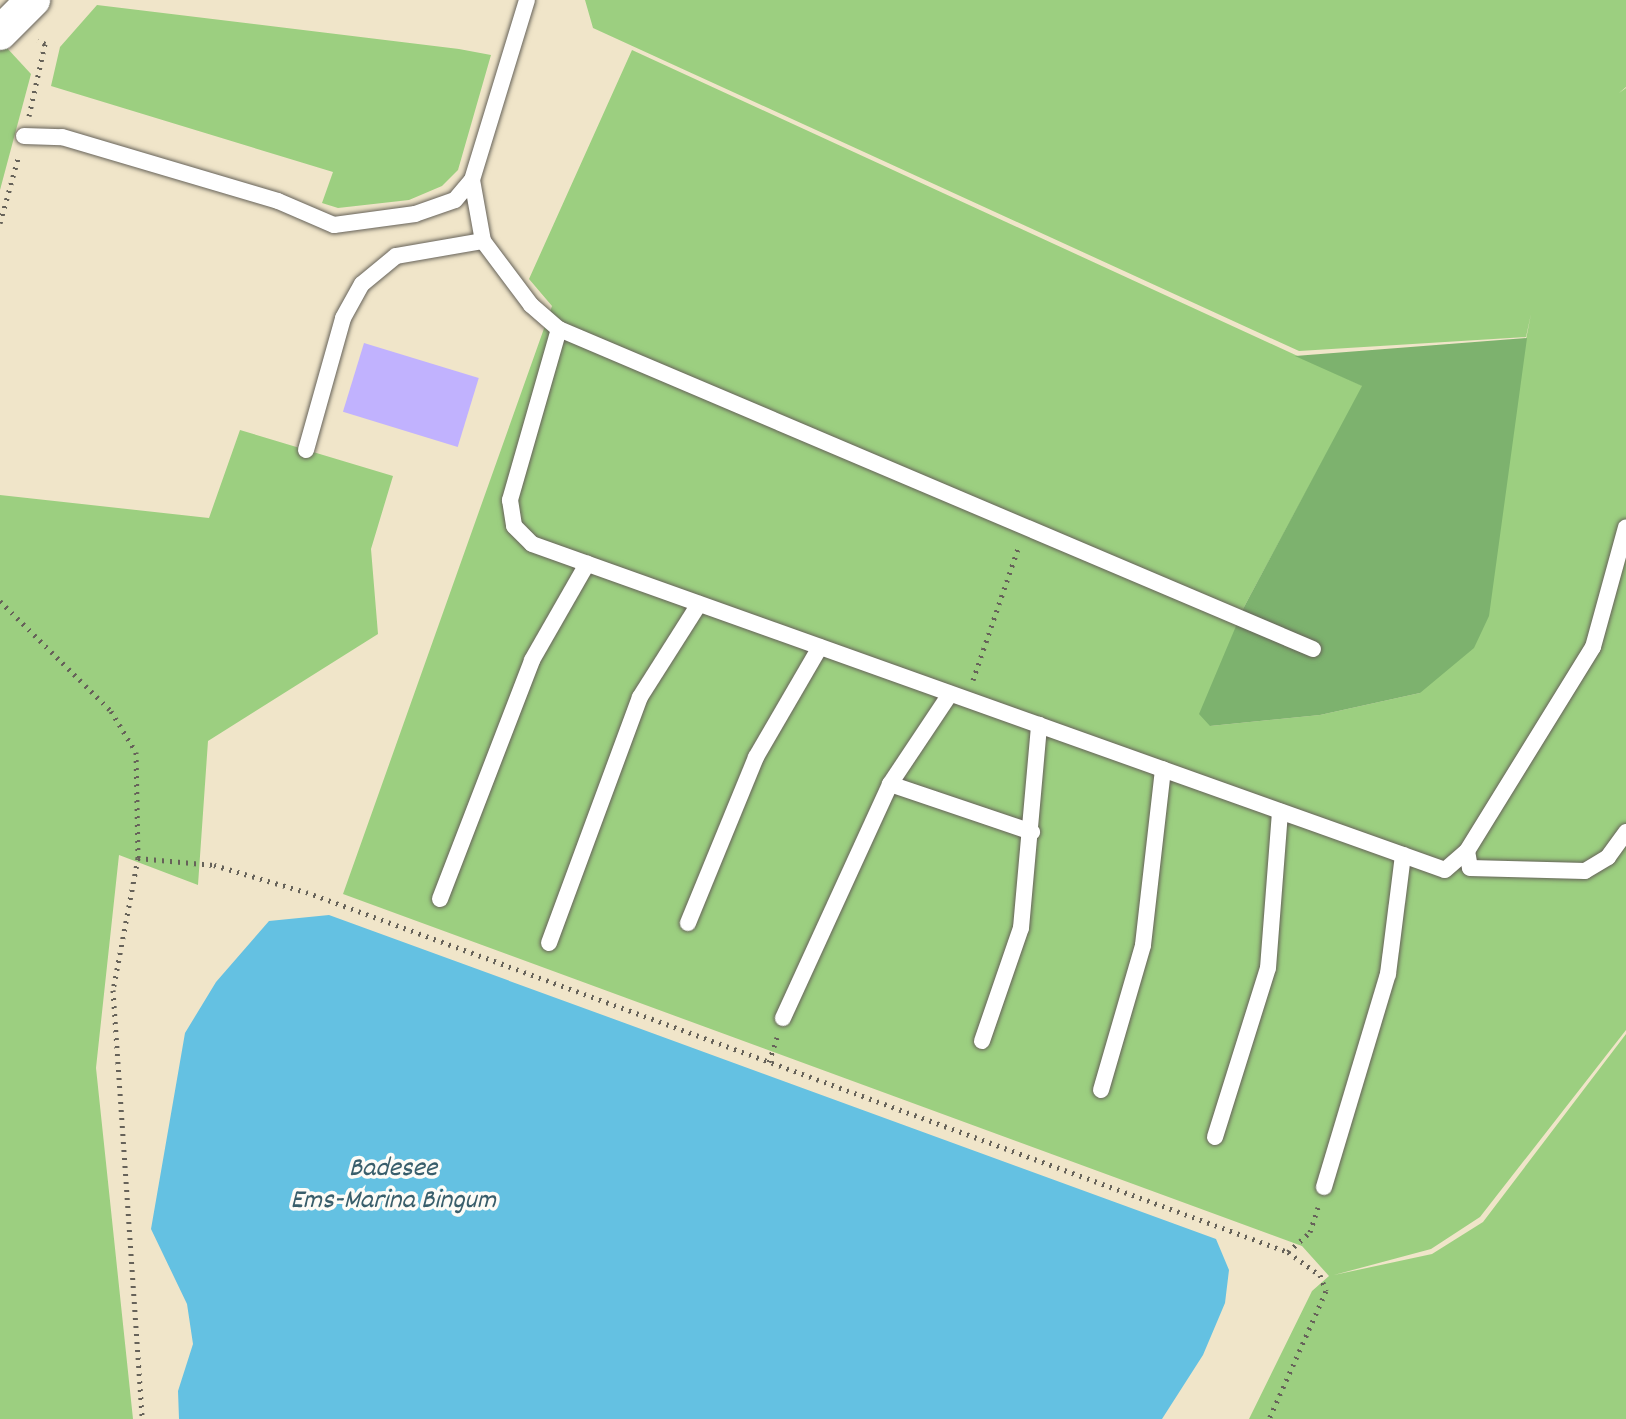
<!DOCTYPE html>
<style>
body{margin:0}
#map{position:relative;width:1626px;height:1419px;overflow:hidden;background:#f0e5c9;font-family:Dekko,sans-serif}
div>[style]{position:absolute}
[style*='--x']{left:calc(var(--x)*1px);top:calc(var(--y)*1px);width:calc(var(--w)*1px);rotate:calc(var(--a)*1deg)}
.green>*{inset:0;background:#9ccf80}
.forest>*{inset:0;background:#7db26e}
.water>*{inset:0;background:#64c1e2}
.building>*{inset:0;background:#c1b2fe;transform-origin:0 0}
.path>*{height:5px;margin-top:-2.5px;transform-origin:0;background:repeating-linear-gradient(90deg,#666259 0 2px,transparent 0 8px)}
.roads{filter:drop-shadow(0 0 2px #666259) drop-shadow(0 0 2px #666259)}
.service>*{height:16px;margin:-8px;padding:0 8px;transform-origin:8px;border-radius:8px;background:#fff}
.minor>*{height:34px;margin:-17px;padding:0 17px;transform-origin:17px;border-radius:17px;background:#fff}
span{translate:-50% -50%;white-space:nowrap;text-align:center;line-height:1.15;-webkit-text-stroke:7px #fdfcf7;paint-order:stroke}
.water-label{font-size:28px;color:#395e6b;font-style:italic}
</style>
<div id="map">
<div class="green">
<div style="clip-path:polygon(585px 0,1626px 0,1626px 87px,1619px 93px,1626px 88px,1626px 1030px,1480px 1217px,1431px 1249px,1334px 1275px,1432px 1254px,1483px 1222px,1626px 1034px,1626px 1419px,1249px 1419px,1312px 1291px,1329px 1276px,1302px 1246px,343px 894px,552px 306px,529px 279px,632px 50px,1363px 386px,1244px 607px,1210px 726px,1320px 715px,1420px 693px,1519px 375px,1531px 314px,1526px 337px,1299px 351px,593px 28px)"></div>
<div style="clip-path:polygon(97px 5px,459px 49px,491px 55px,458px 170px,442px 186px,409px 200px,338px 208px,322px 203px,333px 172px,51px 86px,60px 47px)"></div>
<div style="clip-path:polygon(7px 48px,31px 74px,0 190px,0 49px)"></div>
<div style="clip-path:polygon(240px 430px,393px 476px,371px 549px,378px 634px,208px 741px,198px 885px,119px 855px,96px 1068px,133px 1419px,0 1419px,0 495px,209px 518px)"></div>
</div>
<div class="forest">
<div style="clip-path:polygon(1527px 338px,1489px 616px,1474px 648px,1420px 693px,1320px 715px,1210px 726px,1199px 714px,1244px 607px,1362px 386px,1295px 356px)"></div>
</div>
<div class="water">
<div style="clip-path:polygon(329px 915px,1216px 1239px,1229px 1270px,1225px 1303px,1203px 1355px,1162px 1419px,179px 1419px,178px 1391px,193px 1344px,187px 1304px,151px 1229px,185px 1033px,216px 982px,269px 921px)"></div>
</div>
<div class="building">
<div style="left:364px;top:343px;width:120px;height:72px;rotate:17deg"></div>
</div>
<div class="path">
<div style="--x:29;--y:116;--w:74;--a:-77.5"></div>
<div style="--x:45;--y:44;--w:8;--a:-150"></div>
<div style="--x:0;--y:223;--w:71;--a:-74.4"></div>
<div style="--x:0;--y:601;--w:156;--a:44.7"></div>
<div style="--x:111;--y:711;--w:48;--a:58.6"></div>
<div style="--x:136;--y:752;--w:106;--a:88.9"></div>
<div style="--x:138;--y:858;--w:76;--a:5.3"></div>
<div style="--x:214;--y:865;--w:96;--a:16.4"></div>
<div style="--x:306;--y:892;--w:1046;--a:20.13"></div>
<div style="--x:1288;--y:1252;--w:39;--a:36"></div>
<div style="--x:1320;--y:1275;--w:17;--a:69"></div>
<div style="--x:1326;--y:1291;--w:140;--a:114"></div>
<div style="--x:973;--y:680;--w:142;--a:-71.1"></div>
<div style="--x:138;--y:858;--w:134;--a:100.7"></div>
<div style="--x:113;--y:990;--w:430;--a:86.1"></div>
<div style="--x:769;--y:1062;--w:26;--a:-72"></div>
<div style="--x:1288;--y:1252;--w:30;--a:-42"></div>
<div style="--x:1310;--y:1232;--w:26;--a:-72"></div>
</div>
<div class="roads">
<div class="service">
<div style="--x:527;--y:0;--w:188;--a:107"></div>
<div style="--x:472;--y:180;--w:62;--a:79.8"></div>
<div style="--x:483;--y:241;--w:80;--a:53.1"></div>
<div style="--x:531;--y:305;--w:37;--a:41"></div>
<div style="--x:559;--y:329;--w:178;--a:106"></div>
<div style="--x:510;--y:500;--w:26;--a:81"></div>
<div style="--x:514;--y:526;--w:25;--a:45"></div>
<div style="--x:532;--y:544;--w:969;--a:19.65"></div>
<div style="--x:1445;--y:870;--w:29;--a:-41"></div>
<div style="--x:1467;--y:851;--w:240;--a:-58.3"></div>
<div style="--x:1593;--y:647;--w:124;--a:-74.6"></div>
<div style="--x:24;--y:136;--w:38;--a:2"></div>
<div style="--x:62;--y:137;--w:225;--a:16.5"></div>
<div style="--x:278;--y:201;--w:61;--a:23.2"></div>
<div style="--x:334;--y:225;--w:82;--a:-7.7"></div>
<div style="--x:415;--y:214;--w:42;--a:-19.3"></div>
<div style="--x:455;--y:200;--w:26;--a:-50"></div>
<div style="--x:559;--y:329;--w:819;--a:23"></div>
<div style="--x:306;--y:450;--w:137;--a:-74.3"></div>
<div style="--x:343;--y:318;--w:39;--a:-61"></div>
<div style="--x:362;--y:284;--w:44;--a:-39.5"></div>
<div style="--x:396;--y:256;--w:88;--a:-9.8"></div>
<div style="--x:890;--y:784;--w:150;--a:18.7"></div>
<div style="--x:1467;--y:851;--w:17;--a:80"></div>
<div style="--x:1470;--y:868;--w:115;--a:1.5"></div>
<div style="--x:1585;--y:871;--w:27;--a:-31"></div>
<div style="--x:1608;--y:857;--w:31;--a:-54"></div>
<div style="--x:440;--y:899;--w:256;--a:-68.9"></div>
<div style="--x:532;--y:660;--w:111;--a:-60.2"></div>
<div style="--x:688;--y:923;--w:179;--a:-67.7"></div>
<div style="--x:756;--y:757;--w:127;--a:-59.8"></div>
<div style="--x:549;--y:943;--w:262;--a:-69.7"></div>
<div style="--x:640;--y:697;--w:110;--a:-57.6"></div>
<div style="--x:783;--y:1018;--w:257;--a:-65.4"></div>
<div style="--x:890;--y:784;--w:108;--a:-56.3"></div>
<div style="--x:982;--y:1041;--w:120;--a:-71"></div>
<div style="--x:1021;--y:928;--w:204;--a:-84.9"></div>
<div style="--x:1101;--y:1090;--w:151;--a:-73.8"></div>
<div style="--x:1143;--y:945;--w:177;--a:-83.5"></div>
<div style="--x:1215;--y:1137;--w:177;--a:-72.6"></div>
<div style="--x:1268;--y:968;--w:157;--a:-85.6"></div>
<div style="--x:1324;--y:1187;--w:222;--a:-73.3"></div>
<div style="--x:1388;--y:974;--w:120;--a:-82.8"></div>
</div>
<div class="minor">
<div style="--x:0;--y:33;--w:47;--a:-45"></div>
</div>
</div>
<div class="water-label">
<span style="left:393px;top:1186px">Badesee<br>Ems-Marina Bingum</span>
</div>
</div>
